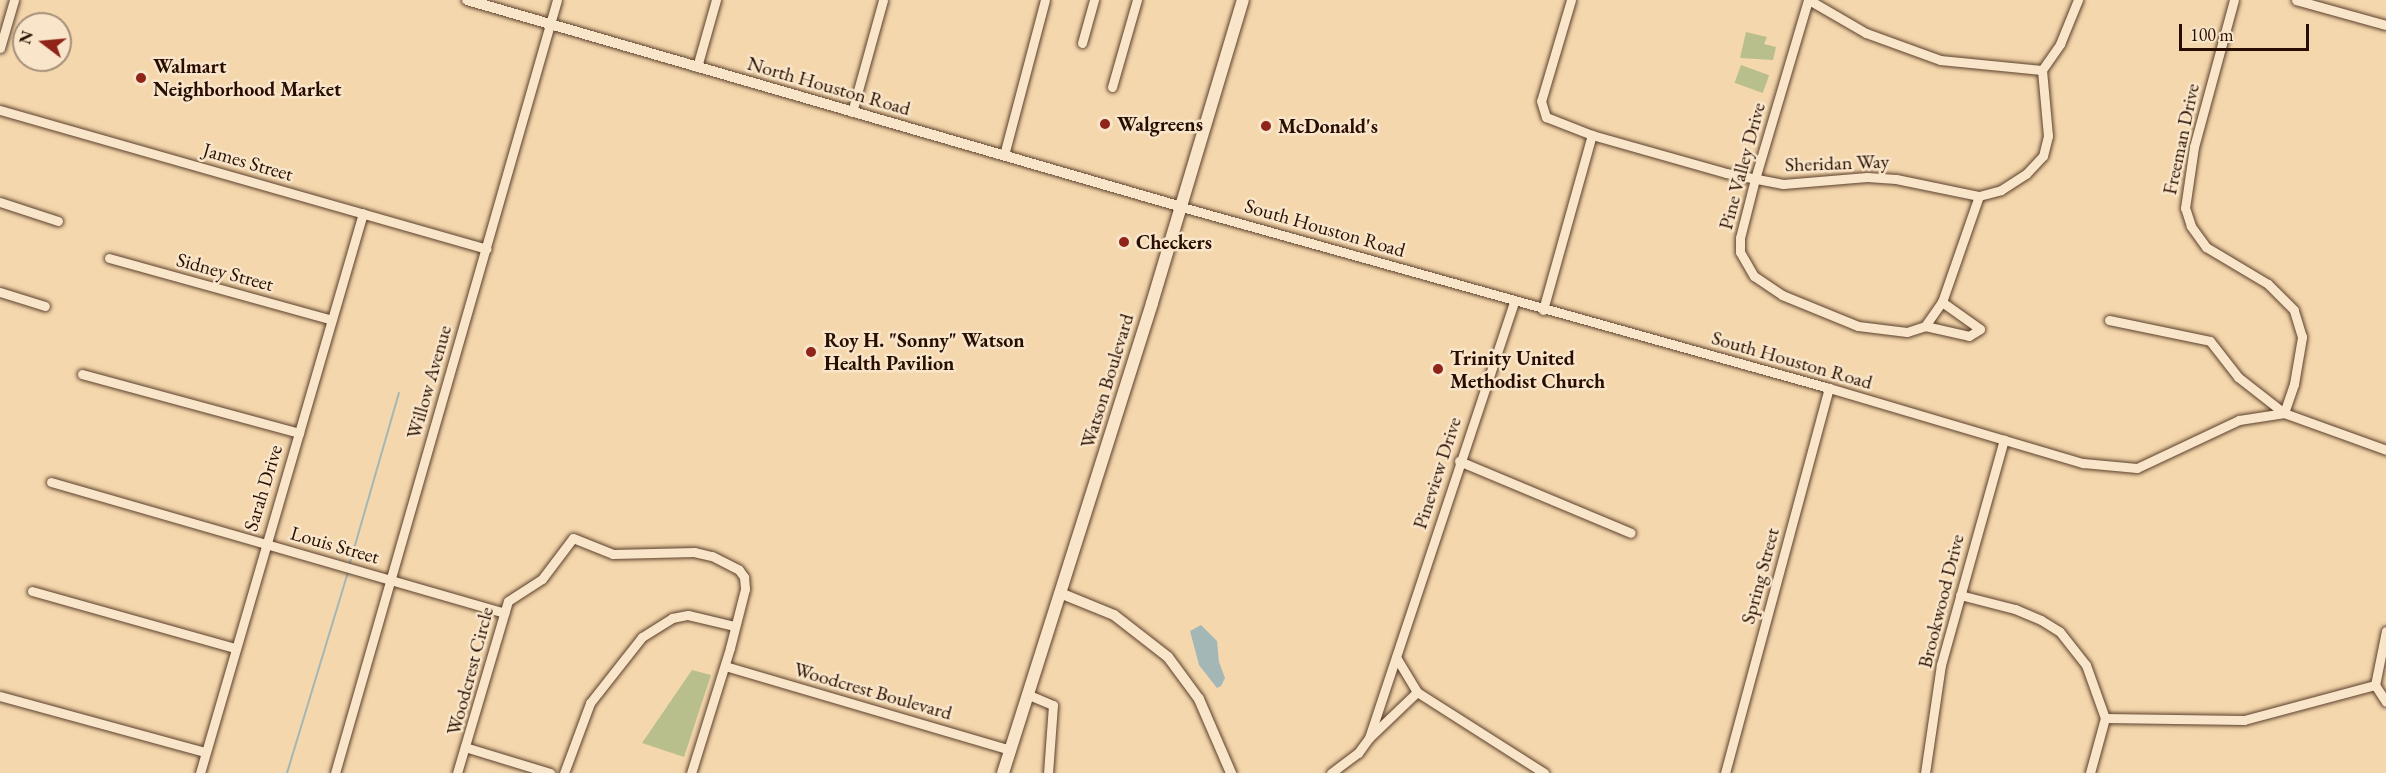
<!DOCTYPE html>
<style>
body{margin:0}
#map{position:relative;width:2386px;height:773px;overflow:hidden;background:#f5d7ad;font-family:"EB Garamond",serif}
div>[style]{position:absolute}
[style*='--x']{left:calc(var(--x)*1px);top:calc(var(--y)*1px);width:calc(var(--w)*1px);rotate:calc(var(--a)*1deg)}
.green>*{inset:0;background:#b9bf8c;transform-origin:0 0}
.water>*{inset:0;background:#a2b7b6}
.stream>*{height:2px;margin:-1px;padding:0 1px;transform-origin:1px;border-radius:1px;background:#a2b7b6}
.roads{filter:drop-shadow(0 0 2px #5b402b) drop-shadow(0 0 2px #5b402b)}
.minor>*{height:9px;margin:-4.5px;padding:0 4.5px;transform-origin:4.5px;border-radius:4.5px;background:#f8e5ca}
.tertiary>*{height:10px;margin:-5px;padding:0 5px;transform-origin:5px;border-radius:5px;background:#f8e5ca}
.secondary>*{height:12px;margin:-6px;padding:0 6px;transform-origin:6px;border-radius:6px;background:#f8e5ca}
.dots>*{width:16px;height:16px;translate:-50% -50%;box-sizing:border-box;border:3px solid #f8e5ca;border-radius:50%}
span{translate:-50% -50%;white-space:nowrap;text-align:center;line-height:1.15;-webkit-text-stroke:5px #f8e5ca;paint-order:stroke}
.poi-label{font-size:20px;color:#280e00;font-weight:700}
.left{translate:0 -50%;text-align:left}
.street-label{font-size:20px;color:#280e00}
.north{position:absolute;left:12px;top:12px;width:60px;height:60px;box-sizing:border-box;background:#f8e5ca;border:2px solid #a58f79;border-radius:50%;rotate:286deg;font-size:16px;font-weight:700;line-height:24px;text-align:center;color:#280e00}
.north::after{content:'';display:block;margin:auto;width:21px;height:27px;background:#8f2418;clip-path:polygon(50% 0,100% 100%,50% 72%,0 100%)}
.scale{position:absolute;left:2179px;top:24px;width:130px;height:27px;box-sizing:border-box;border:3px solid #280e00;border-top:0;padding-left:8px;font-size:18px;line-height:21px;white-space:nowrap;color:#280e00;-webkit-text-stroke:4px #f8e5ca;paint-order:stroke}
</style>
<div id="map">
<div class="green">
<div style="clip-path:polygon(1746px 32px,1767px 37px,1764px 44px,1776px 47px,1773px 60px,1740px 58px)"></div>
<div style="left:1741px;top:65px;width:30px;height:19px;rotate:20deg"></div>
<div style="clip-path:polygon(692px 670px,711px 675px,684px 757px,642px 743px)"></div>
</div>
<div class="water">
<div style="clip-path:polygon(1201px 625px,1217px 641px,1219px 662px,1225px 678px,1221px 686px,1217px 688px,1199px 665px,1190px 631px)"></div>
</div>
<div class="stream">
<div style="--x:349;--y:566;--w:180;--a:-73.9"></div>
<div style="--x:287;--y:773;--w:210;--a:-73.1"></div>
</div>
<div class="roads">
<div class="minor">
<div style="--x:1571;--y:0;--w:105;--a:106.5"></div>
<div style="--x:1541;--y:101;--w:17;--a:73"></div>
<div style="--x:1546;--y:117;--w:49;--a:21.4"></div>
<div style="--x:1592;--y:135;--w:139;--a:15.8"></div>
<div style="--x:1726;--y:173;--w:58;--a:10.9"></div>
<div style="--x:1783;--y:184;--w:84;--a:-4.8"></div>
<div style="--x:1867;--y:177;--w:29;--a:4"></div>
<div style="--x:1896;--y:179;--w:85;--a:11.6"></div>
<div style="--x:1808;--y:0;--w:187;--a:106.5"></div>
<div style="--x:1755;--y:179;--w:61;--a:104.3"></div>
<div style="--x:1740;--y:238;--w:14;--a:90"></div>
<div style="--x:1740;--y:252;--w:28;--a:60"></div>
<div style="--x:1754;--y:276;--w:34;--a:34"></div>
<div style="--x:1782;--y:295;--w:82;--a:22.2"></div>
<div style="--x:1858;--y:326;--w:49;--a:7"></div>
<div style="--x:1907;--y:332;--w:19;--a:-18"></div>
<div style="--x:1925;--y:326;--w:29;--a:-55"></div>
<div style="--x:1942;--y:302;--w:112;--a:-70.8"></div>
<div style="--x:1979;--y:196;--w:23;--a:-15"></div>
<div style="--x:2001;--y:190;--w:30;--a:-33"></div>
<div style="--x:2026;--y:174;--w:25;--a:-47"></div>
<div style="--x:2043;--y:156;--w:21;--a:-76"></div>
<div style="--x:2048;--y:136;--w:66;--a:-95.2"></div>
<div style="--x:2042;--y:70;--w:32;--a:-55"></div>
<div style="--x:2060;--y:44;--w:48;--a:-67.8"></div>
<div style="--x:1809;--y:0;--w:66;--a:30.1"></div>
<div style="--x:1866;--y:33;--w:79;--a:20"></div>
<div style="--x:1940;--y:60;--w:102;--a:5.6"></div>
<div style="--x:2296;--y:0;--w:93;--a:15.5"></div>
<div style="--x:1082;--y:43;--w:45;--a:-74.4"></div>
<div style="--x:0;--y:48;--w:50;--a:-73.7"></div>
<div style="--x:697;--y:67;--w:70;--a:-74.2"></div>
<div style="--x:1112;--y:87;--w:91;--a:-74"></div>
<div style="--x:0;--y:110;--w:506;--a:15.93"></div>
<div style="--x:852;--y:112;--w:116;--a:-74.5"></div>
<div style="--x:1004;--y:155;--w:160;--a:-75.2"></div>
<div style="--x:0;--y:202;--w:61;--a:18.1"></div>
<div style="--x:1182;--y:207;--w:672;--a:15.63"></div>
<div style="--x:1829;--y:388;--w:265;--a:16.5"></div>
<div style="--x:2083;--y:463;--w:54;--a:5.3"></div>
<div style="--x:2137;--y:468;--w:113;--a:-25.2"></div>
<div style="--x:2239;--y:420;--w:46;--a:-8.8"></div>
<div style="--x:2284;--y:413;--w:109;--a:19.9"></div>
<div style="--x:109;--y:258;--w:231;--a:15.5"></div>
<div style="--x:0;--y:292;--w:47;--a:17.3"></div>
<div style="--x:1543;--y:310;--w:182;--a:-74.4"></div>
<div style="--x:2109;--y:320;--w:103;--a:11.7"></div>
<div style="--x:2210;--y:341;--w:46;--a:52.1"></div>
<div style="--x:2238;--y:377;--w:58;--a:38"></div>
<div style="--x:2284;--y:413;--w:31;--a:-71"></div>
<div style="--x:2294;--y:384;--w:48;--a:-80.3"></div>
<div style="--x:2302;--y:337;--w:28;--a:-107"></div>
<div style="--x:2294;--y:310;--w:37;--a:-135"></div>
<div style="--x:2268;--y:284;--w:72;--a:-149.2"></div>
<div style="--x:2206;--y:247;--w:26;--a:-126"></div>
<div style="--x:2191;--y:226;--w:19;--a:-108"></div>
<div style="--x:2185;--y:208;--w:62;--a:-81.6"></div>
<div style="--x:2194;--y:147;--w:152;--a:-74.8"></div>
<div style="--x:1925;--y:326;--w:45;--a:12.8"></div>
<div style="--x:1969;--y:336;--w:13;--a:-32"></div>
<div style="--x:1980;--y:329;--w:47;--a:-144.6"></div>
<div style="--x:82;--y:374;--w:225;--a:15.2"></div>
<div style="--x:1459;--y:461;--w:186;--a:22.7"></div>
<div style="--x:51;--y:482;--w:472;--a:16.1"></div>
<div style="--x:32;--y:591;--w:211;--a:15.7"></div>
<div style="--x:1960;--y:595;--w:57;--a:14.3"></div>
<div style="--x:2015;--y:609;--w:28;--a:23"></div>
<div style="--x:2041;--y:620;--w:22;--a:32"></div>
<div style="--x:2060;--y:632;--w:42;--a:51.8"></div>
<div style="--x:2086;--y:665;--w:56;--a:70.3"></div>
<div style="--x:2105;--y:718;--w:57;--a:105.3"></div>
<div style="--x:2386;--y:631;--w:55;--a:101.5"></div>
<div style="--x:2375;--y:685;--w:20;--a:57"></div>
<div style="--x:1396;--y:657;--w:41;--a:59"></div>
<div style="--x:1417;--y:692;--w:151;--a:32.5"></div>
<div style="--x:725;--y:666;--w:298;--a:16.4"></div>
<div style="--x:1029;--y:695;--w:26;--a:23"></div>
<div style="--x:1053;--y:705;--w:68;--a:94.2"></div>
<div style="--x:0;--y:696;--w:213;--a:15.3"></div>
<div style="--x:2105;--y:718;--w:139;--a:0.8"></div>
<div style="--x:2244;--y:720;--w:136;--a:-15"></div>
<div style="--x:1371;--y:736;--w:64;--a:-43.7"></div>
<div style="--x:465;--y:747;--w:89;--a:17"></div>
<div style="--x:200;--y:773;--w:583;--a:-73.77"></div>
<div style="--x:335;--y:773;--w:804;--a:-73.98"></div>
<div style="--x:457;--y:773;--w:179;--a:-73.5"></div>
<div style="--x:508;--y:601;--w:40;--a:-32.9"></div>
<div style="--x:542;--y:579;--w:51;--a:-52.9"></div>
<div style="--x:573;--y:538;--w:43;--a:21.8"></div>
<div style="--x:613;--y:554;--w:81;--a:-1.4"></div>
<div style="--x:694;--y:552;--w:18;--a:13"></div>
<div style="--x:712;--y:556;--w:30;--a:27"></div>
<div style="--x:739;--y:570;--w:9;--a:54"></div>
<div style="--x:744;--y:577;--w:12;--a:85"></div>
<div style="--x:745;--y:589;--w:61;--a:104.3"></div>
<div style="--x:730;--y:648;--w:131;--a:107.3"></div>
<div style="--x:564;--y:773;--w:75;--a:-69.6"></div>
<div style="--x:590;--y:703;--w:84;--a:-51.8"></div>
<div style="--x:642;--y:637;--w:36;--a:-32"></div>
<div style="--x:672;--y:618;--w:16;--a:-11"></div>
<div style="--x:688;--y:615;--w:47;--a:13.4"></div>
<div style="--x:1331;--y:773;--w:34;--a:-37"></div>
<div style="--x:1358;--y:753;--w:19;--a:-54"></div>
<div style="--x:1369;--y:738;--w:459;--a:-71.6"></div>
<div style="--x:1725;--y:773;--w:399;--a:-74.9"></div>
<div style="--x:1925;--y:773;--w:109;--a:-81.6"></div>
<div style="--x:1941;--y:665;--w:234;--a:-74.4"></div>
</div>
<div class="tertiary">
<div style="--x:467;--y:0;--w:744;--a:16.15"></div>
<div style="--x:1060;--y:593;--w:58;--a:22.2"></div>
<div style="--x:1114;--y:615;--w:68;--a:37.9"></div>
<div style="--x:1168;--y:657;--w:52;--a:53.6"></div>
<div style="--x:1199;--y:699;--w:81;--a:66.6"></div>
</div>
<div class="secondary">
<div style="--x:1003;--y:773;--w:493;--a:-72.4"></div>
<div style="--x:1152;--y:303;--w:316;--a:-73.3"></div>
</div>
</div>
<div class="dots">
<div style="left:141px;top:78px;background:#8f2418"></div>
<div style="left:1105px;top:124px;background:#8f2418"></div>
<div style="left:1266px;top:126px;background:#8f2418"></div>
<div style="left:1124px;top:242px;background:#8f2418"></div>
<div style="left:811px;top:352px;background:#8f2418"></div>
<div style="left:1438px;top:369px;background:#8f2418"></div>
</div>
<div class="poi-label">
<span class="left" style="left:153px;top:78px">Walmart<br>Neighborhood Market</span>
<span class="left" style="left:1117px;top:124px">Walgreens</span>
<span class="left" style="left:1278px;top:126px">McDonald's</span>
<span class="left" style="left:1136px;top:242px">Checkers</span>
<span class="left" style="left:824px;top:352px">Roy H. "Sonny" Watson<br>Health Pavilion</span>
<span class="left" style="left:1450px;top:370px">Trinity United<br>Methodist Church</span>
</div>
<div class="street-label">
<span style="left:829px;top:86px;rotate:16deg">North Houston Road</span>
<span style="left:2181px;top:139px;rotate:-78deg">Freeman Drive</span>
<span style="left:248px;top:162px;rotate:16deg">James Street</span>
<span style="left:1837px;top:163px;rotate:-2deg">Sheridan Way</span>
<span style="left:1742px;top:166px;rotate:-75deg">Pine Valley Drive</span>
<span style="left:1325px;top:228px;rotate:16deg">South Houston Road</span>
<span style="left:225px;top:272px;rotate:15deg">Sidney Street</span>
<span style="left:1792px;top:360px;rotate:16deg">South Houston Road</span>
<span style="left:1107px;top:381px;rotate:-73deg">Watson Boulevard</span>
<span style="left:429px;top:382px;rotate:-74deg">Willow Avenue</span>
<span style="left:1437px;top:473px;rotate:-72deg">Pineview Drive</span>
<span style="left:263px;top:488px;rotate:-73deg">Sarah Drive</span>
<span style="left:335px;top:545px;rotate:16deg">Louis Street</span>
<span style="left:1760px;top:576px;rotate:-75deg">Spring Street</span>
<span style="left:1941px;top:601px;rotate:-76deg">Brookwood Drive</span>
<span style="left:470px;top:671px;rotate:-75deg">Woodcrest Circle</span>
<span style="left:873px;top:691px;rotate:16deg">Woodcrest Boulevard</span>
</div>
<div class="north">N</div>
<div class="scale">100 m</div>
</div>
